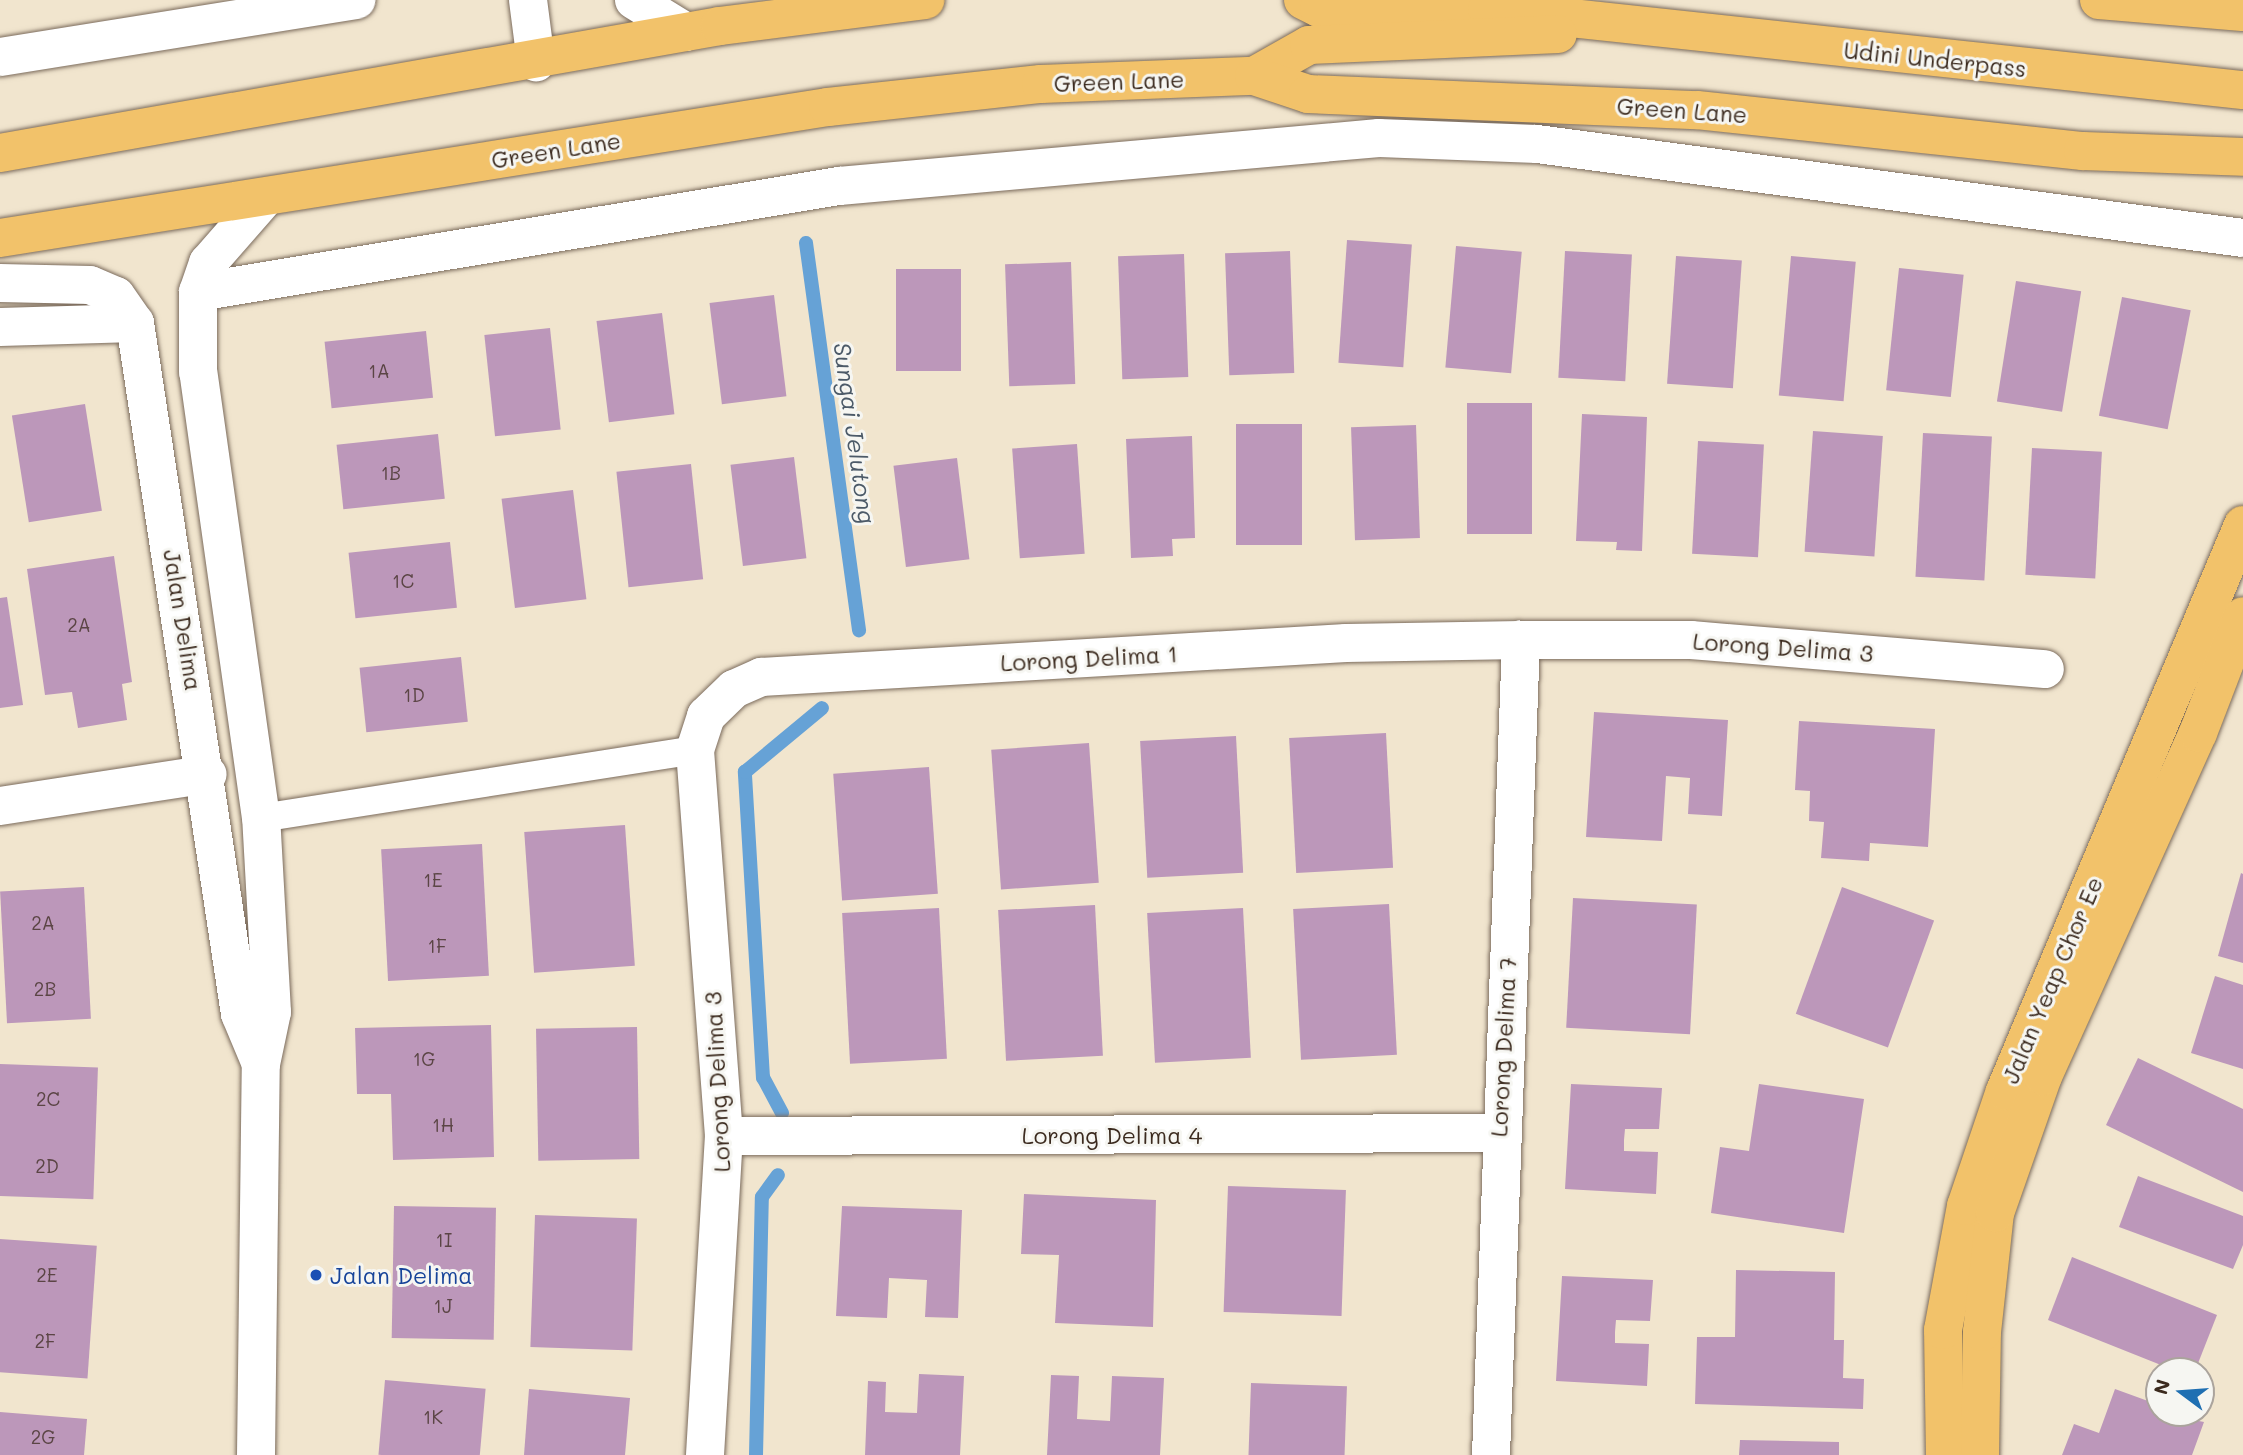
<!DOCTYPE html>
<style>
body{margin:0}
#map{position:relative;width:2243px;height:1455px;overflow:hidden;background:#f1e5ce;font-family:Mali,sans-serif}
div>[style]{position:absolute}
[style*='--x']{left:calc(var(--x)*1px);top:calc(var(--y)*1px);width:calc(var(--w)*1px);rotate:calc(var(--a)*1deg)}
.stream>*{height:14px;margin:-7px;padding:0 7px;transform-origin:7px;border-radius:7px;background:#66a2d6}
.building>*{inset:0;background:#bc97ba;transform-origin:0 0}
.roads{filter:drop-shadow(0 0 2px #7b6b5c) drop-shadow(0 0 2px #7b6b5c)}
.service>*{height:28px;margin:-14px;padding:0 14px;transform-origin:14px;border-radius:14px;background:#fff}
.minor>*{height:38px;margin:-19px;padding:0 19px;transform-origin:19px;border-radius:19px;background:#fff}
.tertiary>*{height:38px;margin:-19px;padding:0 19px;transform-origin:19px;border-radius:19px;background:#fff}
.primary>*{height:38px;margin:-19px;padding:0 19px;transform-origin:19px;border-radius:19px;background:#f2c26a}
.trunk>*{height:38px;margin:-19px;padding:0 19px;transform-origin:19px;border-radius:19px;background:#f2c26a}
.dots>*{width:19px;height:19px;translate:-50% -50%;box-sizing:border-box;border:4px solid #f6f6f2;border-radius:50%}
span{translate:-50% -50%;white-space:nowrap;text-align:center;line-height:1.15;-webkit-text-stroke:6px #f6f6f2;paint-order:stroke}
.number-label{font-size:19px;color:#5b4545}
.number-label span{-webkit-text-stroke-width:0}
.street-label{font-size:23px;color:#3b2a1e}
.transit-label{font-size:23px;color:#164399}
.left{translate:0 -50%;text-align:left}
.water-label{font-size:24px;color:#4c5a68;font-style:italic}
.north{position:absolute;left:2145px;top:1357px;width:70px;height:70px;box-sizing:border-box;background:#f6f6f2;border:2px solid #aba49d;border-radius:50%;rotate:286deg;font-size:19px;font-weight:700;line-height:28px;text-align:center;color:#3b2a1e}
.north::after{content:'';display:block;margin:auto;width:24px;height:32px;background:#1f6fb2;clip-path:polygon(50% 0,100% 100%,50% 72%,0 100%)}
</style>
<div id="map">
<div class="stream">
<div style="--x:806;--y:243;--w:391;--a:82.2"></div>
<div style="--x:782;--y:1113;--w:40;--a:-118"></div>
<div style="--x:763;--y:1078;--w:307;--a:-93.4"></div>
<div style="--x:745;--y:772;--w:100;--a:-39.7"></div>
<div style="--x:756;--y:1455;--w:258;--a:-88.7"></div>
<div style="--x:762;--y:1197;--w:27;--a:-54"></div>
</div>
<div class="building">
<div style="left:1347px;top:240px;width:65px;height:123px;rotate:4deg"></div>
<div style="left:1456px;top:246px;width:66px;height:122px;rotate:5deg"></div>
<div style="left:1290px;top:251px;width:122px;height:65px;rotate:88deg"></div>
<div style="left:1565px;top:251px;width:67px;height:127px;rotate:3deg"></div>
<div style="left:1184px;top:254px;width:123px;height:66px;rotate:88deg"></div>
<div style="left:1676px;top:256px;width:66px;height:128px;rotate:4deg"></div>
<div style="left:1791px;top:256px;width:65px;height:140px;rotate:5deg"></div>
<div style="left:1071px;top:262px;width:122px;height:66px;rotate:88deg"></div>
<div style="left:1899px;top:268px;width:65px;height:123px;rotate:6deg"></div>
<div style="left:896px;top:269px;width:65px;height:102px"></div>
<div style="left:2016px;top:281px;width:66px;height:122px;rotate:9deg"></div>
<div style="left:774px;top:295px;width:102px;height:65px;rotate:83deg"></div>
<div style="left:2122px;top:297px;width:70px;height:121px;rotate:11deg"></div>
<div style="left:662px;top:313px;width:102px;height:66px;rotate:83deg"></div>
<div style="left:550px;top:328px;width:102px;height:66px;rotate:84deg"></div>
<div style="left:426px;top:331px;width:67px;height:102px;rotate:84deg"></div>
<div style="left:1467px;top:403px;width:65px;height:131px"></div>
<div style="left:85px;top:404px;width:108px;height:74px;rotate:81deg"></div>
<div style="clip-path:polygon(1582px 414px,1647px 417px,1642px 551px,1616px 550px,1617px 542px,1576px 541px)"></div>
<div style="left:1302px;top:424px;width:121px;height:66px;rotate:90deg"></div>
<div style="left:1416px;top:425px;width:113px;height:65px;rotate:88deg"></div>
<div style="left:1813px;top:431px;width:70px;height:121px;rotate:4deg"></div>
<div style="left:1923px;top:433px;width:69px;height:144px;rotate:3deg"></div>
<div style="left:438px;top:434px;width:65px;height:102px;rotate:84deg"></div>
<div style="clip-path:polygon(1192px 436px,1195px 538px,1172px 539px,1173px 556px,1131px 558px,1126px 439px)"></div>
<div style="left:1698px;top:441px;width:66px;height:113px;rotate:3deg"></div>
<div style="left:1077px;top:444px;width:110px;height:65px;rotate:86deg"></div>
<div style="left:2032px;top:448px;width:70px;height:127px;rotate:3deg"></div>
<div style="left:794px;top:457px;width:102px;height:64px;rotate:83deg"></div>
<div style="left:957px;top:458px;width:102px;height:64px;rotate:83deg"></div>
<div style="left:691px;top:464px;width:116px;height:75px;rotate:84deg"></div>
<div style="left:573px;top:490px;width:110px;height:72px;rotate:83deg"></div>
<div style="left:450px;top:542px;width:66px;height:102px;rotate:84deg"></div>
<div style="clip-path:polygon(114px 556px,132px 682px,122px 684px,127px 720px,78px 728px,72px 692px,45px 695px,27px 569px)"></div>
<div style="clip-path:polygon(7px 597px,23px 705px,0 708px,0 598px)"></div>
<div style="left:461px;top:657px;width:65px;height:102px;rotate:84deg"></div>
<div style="clip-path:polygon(1594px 712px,1728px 720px,1722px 816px,1688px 814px,1690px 778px,1666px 776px,1662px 841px,1586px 837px)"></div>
<div style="clip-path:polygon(1799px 721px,1935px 729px,1928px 847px,1870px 843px,1869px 861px,1821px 858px,1824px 822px,1809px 821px,1810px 791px,1795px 790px)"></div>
<div style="left:1386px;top:733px;width:135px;height:97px;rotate:87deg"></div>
<div style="left:1236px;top:736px;width:137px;height:96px;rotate:87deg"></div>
<div style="left:1089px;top:743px;width:140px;height:98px;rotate:86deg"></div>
<div style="left:929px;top:767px;width:127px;height:96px;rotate:86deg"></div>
<div style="left:625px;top:825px;width:141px;height:101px;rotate:86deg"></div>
<div style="left:482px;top:844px;width:132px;height:101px;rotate:87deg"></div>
<div style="clip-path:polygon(2241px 873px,2243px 874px,2243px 963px,2218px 956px)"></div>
<div style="left:84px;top:887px;width:132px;height:84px;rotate:87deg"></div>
<div style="left:1842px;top:887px;width:98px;height:135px;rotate:20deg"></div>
<div style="left:1573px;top:898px;width:124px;height:130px;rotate:3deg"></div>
<div style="left:1389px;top:904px;width:151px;height:96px;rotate:87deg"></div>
<div style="left:1095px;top:905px;width:151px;height:97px;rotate:87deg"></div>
<div style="left:939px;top:908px;width:151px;height:97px;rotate:87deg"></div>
<div style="left:1243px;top:908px;width:150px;height:96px;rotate:87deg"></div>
<div style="clip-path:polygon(2215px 976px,2243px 985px,2243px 1069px,2191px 1053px)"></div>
<div style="clip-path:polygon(491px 1025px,494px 1157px,393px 1160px,391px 1094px,357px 1094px,355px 1028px)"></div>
<div style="left:637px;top:1027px;width:132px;height:101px;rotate:89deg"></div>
<div style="clip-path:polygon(2138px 1058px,2243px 1109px,2243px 1192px,2106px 1125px)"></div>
<div style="left:0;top:1064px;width:98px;height:132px;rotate:2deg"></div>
<div style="clip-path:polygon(1571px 1084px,1662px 1088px,1659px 1129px,1625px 1129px,1624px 1140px,1624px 1151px,1658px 1152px,1656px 1194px,1565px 1189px)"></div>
<div style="clip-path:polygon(1759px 1084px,1864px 1099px,1844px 1233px,1711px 1213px,1720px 1147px,1749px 1151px)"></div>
<div style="clip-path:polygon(2138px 1176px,2243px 1216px,2243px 1245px,2233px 1269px,2119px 1227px)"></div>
<div style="left:1228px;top:1186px;width:118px;height:126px;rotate:2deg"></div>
<div style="clip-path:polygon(1024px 1194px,1156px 1200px,1153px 1327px,1055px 1323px,1059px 1255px,1021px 1254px)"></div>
<div style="left:394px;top:1206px;width:102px;height:132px;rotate:1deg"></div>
<div style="clip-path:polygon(842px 1206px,962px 1210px,958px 1318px,925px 1317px,927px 1280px,889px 1278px,887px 1318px,836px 1316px)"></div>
<div style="left:535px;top:1215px;width:102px;height:132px;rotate:2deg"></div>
<div style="left:0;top:1239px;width:97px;height:133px;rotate:4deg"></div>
<div style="clip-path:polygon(2072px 1257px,2217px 1315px,2195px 1371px,2176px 1371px,2048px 1320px)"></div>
<div style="clip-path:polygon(1736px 1270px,1835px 1272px,1834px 1340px,1844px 1340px,1843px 1378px,1864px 1379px,1863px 1409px,1695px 1404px,1697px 1337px,1735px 1337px)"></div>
<div style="clip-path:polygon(1562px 1276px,1653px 1280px,1650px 1321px,1616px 1320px,1615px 1332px,1615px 1343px,1649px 1344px,1647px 1386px,1556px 1381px)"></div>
<div style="clip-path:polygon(919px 1374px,964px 1376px,960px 1455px,865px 1455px,868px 1381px,886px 1382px,885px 1412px,917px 1413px)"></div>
<div style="clip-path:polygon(1051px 1375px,1079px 1376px,1077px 1419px,1110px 1421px,1112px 1376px,1164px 1378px,1160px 1455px,1047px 1455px)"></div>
<div style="left:385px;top:1380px;width:101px;height:75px;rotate:5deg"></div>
<div style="left:1251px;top:1383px;width:96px;height:72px;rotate:2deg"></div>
<div style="clip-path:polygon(529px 1389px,630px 1398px,625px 1455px,524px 1455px)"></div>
<div style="clip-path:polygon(2115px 1389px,2159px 1405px,2159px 1413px,2204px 1422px,2192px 1455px,2062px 1455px,2074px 1424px,2099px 1433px)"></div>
<div style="clip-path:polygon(0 1412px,87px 1419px,84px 1455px,0 1455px)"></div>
<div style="clip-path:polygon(1740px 1440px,1839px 1442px,1839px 1455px,1739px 1455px)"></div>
</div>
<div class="roads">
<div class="service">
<div style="--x:261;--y:818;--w:439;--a:-8.9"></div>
</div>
<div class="minor">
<div style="--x:528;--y:0;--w:63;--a:82.6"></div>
<div style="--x:634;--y:0;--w:61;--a:31.6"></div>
<div style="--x:0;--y:57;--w:361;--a:-9.1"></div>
<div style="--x:198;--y:292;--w:650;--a:-9.39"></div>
<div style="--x:839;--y:186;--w:542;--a:-5.08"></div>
<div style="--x:1379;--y:138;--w:158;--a:2.2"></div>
<div style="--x:1537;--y:144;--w:712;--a:7.58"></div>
<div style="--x:0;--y:327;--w:135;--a:-1.7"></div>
<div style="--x:0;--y:806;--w:210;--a:-8.7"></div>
<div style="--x:724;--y:1136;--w:775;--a:-0.22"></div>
<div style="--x:705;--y:1455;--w:320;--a:-86.6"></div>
<div style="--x:724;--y:1136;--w:387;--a:-94.3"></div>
<div style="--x:695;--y:750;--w:36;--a:-72"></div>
<div style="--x:706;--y:716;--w:39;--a:-44"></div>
<div style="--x:734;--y:689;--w:30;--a:-24"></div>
<div style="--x:761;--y:677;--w:586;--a:-3.33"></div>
<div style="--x:1346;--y:643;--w:175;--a:-1"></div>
<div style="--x:1521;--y:640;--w:170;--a:0"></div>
<div style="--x:1691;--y:640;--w:355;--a:4.7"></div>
<div style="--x:1491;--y:1455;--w:816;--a:-87.89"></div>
</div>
<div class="tertiary">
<div style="--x:0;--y:283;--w:90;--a:1.3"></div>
<div style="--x:90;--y:285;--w:28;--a:23"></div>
<div style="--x:116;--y:296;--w:33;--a:55"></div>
<div style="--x:135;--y:323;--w:699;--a:81.36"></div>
<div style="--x:240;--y:1014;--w:54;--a:67.2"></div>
<div style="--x:256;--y:1455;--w:391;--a:-89.3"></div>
<div style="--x:261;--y:1064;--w:53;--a:-78.1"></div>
<div style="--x:272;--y:1012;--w:194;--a:-93.2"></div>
<div style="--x:261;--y:818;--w:450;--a:-98"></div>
<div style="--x:198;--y:372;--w:80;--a:-90"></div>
<div style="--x:198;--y:292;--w:31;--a:-71"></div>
<div style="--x:208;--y:263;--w:86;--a:-48.8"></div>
</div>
<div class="primary">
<div style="--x:1945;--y:1455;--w:125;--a:-90.9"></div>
<div style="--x:1943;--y:1330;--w:126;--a:-79.5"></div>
<div style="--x:1966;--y:1206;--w:121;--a:-71.3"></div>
<div style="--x:2005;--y:1091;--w:614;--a:-67.19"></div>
<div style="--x:1980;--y:1455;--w:123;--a:-89.1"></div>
<div style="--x:1982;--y:1332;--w:120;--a:-83.8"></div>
<div style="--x:1995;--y:1213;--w:145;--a:-70.7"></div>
<div style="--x:2043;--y:1076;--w:376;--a:-65.7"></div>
<div style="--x:2198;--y:733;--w:125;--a:-69"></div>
</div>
<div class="trunk">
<div style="--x:1303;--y:0;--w:18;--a:27"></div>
<div style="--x:1319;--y:8;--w:168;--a:0.3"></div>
<div style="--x:1487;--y:9;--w:760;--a:6.12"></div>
<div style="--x:2099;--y:0;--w:144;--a:4.8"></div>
<div style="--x:1254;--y:76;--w:63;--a:-29.4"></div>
<div style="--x:1309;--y:45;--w:249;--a:-2.5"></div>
<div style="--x:0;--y:153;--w:731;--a:-10"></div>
<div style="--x:720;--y:26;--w:207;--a:-7.2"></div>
<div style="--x:0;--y:238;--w:838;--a:-8.99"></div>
<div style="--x:828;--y:107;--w:214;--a:-6.2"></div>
<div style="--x:1041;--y:84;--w:213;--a:-2.2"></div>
<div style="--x:1254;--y:76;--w:57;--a:18.4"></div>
<div style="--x:1308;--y:94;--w:389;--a:2.4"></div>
<div style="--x:1697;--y:110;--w:388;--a:6.1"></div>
<div style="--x:2083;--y:151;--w:160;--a:2.1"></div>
</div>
</div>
<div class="dots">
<div style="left:316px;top:1275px;background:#1a4fb4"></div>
</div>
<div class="number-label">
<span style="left:379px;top:371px">1A</span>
<span style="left:391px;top:473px">1B</span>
<span style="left:403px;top:581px">1C</span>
<span style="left:79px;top:625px">2A</span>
<span style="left:414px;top:695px">1D</span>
<span style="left:433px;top:880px">1E</span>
<span style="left:43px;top:923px">2A</span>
<span style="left:437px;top:946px">1F</span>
<span style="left:45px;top:989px">2B</span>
<span style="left:424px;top:1059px">1G</span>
<span style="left:48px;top:1099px">2C</span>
<span style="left:443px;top:1125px">1H</span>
<span style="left:47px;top:1166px">2D</span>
<span style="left:444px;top:1240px">1I</span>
<span style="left:47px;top:1275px">2E</span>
<span style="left:443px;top:1306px">1J</span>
<span style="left:45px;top:1341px">2F</span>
<span style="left:433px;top:1417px">1K</span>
<span style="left:43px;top:1437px">2G</span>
</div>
<div class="street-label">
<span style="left:1935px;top:59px;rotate:6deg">Udini Underpass</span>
<span style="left:1119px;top:81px;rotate:-2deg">Green Lane</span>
<span style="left:1682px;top:110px;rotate:4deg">Green Lane</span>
<span style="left:556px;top:150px;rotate:-9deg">Green Lane</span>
<span style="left:183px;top:620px;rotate:81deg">Jalan Delima</span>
<span style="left:1783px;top:647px;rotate:4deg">Lorong Delima 3</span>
<span style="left:1089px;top:658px;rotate:-3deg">Lorong Delima 1</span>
<span style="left:2052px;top:980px;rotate:-67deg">Jalan Yeap Chor Ee</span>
<span style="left:1503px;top:1047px;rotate:-87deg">Lorong Delima 7</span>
<span style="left:717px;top:1082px;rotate:-93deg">Lorong Delima 3</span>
<span style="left:1112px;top:1135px">Lorong Delima 4</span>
</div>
<div class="transit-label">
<span class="left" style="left:330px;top:1275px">Jalan Delima</span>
</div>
<div class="water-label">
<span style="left:855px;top:433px;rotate:82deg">Sungai Jelutong</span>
</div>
<div class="north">N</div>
</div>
